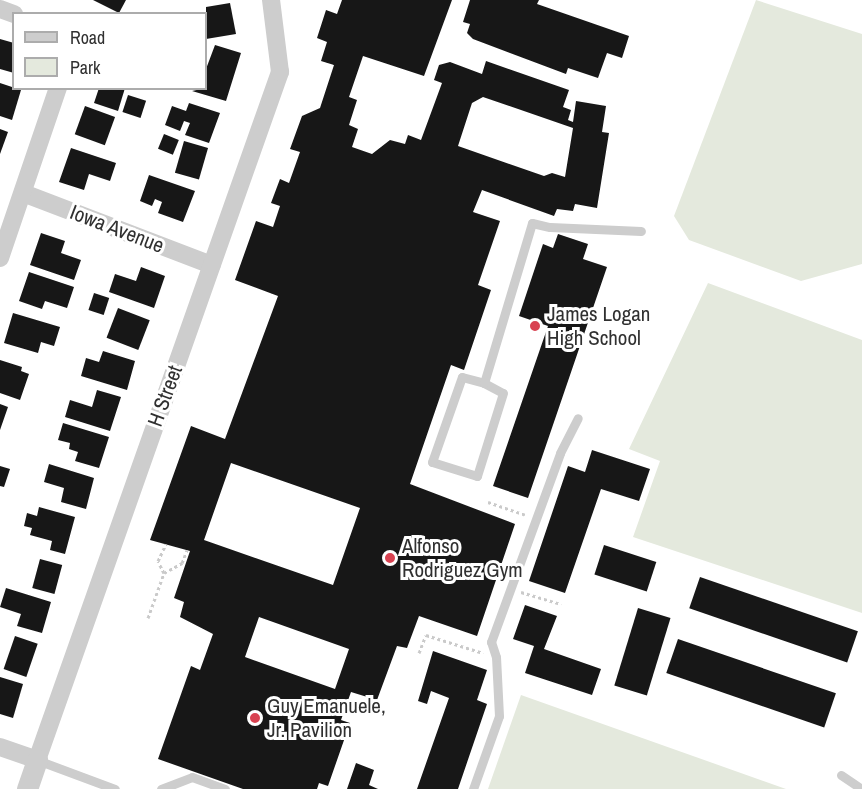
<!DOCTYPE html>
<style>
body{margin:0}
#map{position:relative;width:862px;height:789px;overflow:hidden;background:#fff;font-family:"Archivo Narrow",sans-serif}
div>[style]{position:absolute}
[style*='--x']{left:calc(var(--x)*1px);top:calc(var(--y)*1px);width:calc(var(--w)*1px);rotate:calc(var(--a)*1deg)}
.green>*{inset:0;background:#e4e9dd}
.building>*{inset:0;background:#171717;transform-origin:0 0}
.path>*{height:3px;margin-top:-1.5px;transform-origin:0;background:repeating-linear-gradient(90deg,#cacaca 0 3px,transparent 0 6px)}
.service>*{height:9px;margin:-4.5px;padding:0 4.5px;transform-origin:4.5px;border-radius:4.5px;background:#cdcdcd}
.minor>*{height:18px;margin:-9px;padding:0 9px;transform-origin:9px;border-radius:9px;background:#cdcdcd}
.tertiary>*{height:21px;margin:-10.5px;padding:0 10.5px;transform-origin:10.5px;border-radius:10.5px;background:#cdcdcd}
.dots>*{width:16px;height:16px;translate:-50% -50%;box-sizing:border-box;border:3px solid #fff;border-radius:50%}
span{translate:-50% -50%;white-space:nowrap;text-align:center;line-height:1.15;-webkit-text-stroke:6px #fff;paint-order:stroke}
.street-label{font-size:21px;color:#303030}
.poi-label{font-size:21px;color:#303030}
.left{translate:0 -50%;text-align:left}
.legend{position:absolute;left:12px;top:12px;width:195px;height:78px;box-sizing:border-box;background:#fff;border:2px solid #acacac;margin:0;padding:8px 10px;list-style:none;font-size:18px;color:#303030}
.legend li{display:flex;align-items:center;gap:12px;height:30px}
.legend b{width:30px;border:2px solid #acacac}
</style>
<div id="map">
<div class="green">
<div style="clip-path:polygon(756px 0,862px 34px,862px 264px,801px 281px,689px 240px,674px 216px)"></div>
<div style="clip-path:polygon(708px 283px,862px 340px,862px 613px,633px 537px,660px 461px,629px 449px)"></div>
<div style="clip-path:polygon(521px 695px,786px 789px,488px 789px)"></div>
</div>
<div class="building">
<div style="clip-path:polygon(93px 0,126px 0,119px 13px)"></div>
<div style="clip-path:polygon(evenodd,342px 0,452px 0,424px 76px,363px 56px,349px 97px,357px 100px,349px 125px,358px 129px,352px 147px,372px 154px,390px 140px,405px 144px,408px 135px,421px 140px,442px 83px,434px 80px,439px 65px,450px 62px,482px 74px,486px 61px,569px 90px,563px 107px,571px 110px,568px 120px,573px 122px,576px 101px,606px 106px,602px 132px,609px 133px,597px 208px,575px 204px,573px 211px,557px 209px,554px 216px,482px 190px,473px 212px,500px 221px,478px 285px,491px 290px,464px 370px,451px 365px,410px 484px,515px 524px,477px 636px,419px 616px,407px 648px,397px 646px,377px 700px,351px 692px,341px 720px,350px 723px,328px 786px,319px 783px,317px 789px,243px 789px,158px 759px,191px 666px,200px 670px,213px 634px,180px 617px,184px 602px,174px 598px,190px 551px,150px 540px,191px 426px,225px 439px,278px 296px,235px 280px,256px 221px,273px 227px,280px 206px,271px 203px,280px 179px,289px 183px,300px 152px,290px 149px,302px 116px,320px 108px,334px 65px,321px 61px,327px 42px,317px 38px,326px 10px,337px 14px,342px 0,483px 97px,573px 128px,565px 177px,552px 173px,544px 176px,458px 146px,472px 103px,483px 97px,342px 0,231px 463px,360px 508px,333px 585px,204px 540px,231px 463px,342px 0,259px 617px,349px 649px,335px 689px,245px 657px,259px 617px)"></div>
<div style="clip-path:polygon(470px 0,539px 0,537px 4px,629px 36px,622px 58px,607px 53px,598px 78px,568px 68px,566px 74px,473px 39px,467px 33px,470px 24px,463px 22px)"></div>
<div style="clip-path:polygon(230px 3px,236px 34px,206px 39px,206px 7px)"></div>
<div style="clip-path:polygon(0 39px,14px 43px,14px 73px,0 69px)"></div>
<div style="clip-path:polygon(215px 45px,241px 53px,226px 101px,192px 91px,206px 88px,206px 69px)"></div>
<div style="clip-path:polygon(0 83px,21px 90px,12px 120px,0 116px)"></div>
<div style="clip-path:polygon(99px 88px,125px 88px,118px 111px,94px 103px)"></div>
<div style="left:128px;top:95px;width:19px;height:18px;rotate:18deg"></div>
<div style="clip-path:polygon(189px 103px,220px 113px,209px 143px,185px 135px,190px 123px,184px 121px,180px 131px,165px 125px,172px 106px,186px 111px)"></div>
<div style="left:85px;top:106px;width:32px;height:30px;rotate:20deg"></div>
<div style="clip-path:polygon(0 129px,8px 132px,0 154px)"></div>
<div style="left:164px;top:134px;width:16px;height:16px;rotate:22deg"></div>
<div style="left:184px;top:141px;width:25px;height:33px;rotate:16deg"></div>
<div style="clip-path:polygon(71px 148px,116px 163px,110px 181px,89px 174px,84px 190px,59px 182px)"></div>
<div style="clip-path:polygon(149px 175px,195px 191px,183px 222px,158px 213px,162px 202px,155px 199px,152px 206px,140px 201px)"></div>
<div style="clip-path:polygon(41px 233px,65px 241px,61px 253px,81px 260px,74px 280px,30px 265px)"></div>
<div style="clip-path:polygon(558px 234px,588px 244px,583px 259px,607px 267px,528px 498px,493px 486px,548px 326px,519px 316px,543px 244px,553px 248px)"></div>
<div style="clip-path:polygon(141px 267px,165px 276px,154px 308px,109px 292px,115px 274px,136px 281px)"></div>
<div style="clip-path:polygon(29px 272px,74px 287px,67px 308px,45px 301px,42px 309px,19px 301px)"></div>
<div style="left:94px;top:293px;width:16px;height:18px;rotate:18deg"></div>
<div style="left:118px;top:308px;width:34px;height:32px;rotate:21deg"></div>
<div style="clip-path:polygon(13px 313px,60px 327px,54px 346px,41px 342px,38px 353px,4px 343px)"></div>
<div style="clip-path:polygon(103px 351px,135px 361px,127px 390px,81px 376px,86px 358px,99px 362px)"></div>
<div style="clip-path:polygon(0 360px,22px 367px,21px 371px,29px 374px,20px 400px,0 393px)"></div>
<div style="clip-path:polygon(97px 390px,121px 397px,110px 431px,65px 417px,70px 400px,92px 407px)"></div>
<div style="clip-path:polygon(0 404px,8px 407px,0 430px)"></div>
<div style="clip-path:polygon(63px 423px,109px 437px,99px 468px,75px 461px,78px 452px,69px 449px,70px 443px,58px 440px)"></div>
<div style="clip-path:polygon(592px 450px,650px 469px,639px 501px,601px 489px,565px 593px,529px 581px,568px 466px,585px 472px)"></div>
<div style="clip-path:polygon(49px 464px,94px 478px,86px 509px,61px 502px,64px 488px,44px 482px)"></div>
<div style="clip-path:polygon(0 466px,10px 469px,4px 487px,0 486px)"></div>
<div style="clip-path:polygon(39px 507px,75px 517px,65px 554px,50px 550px,52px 541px,30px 535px,32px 528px,24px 526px,27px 513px,37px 516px)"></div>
<div style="left:604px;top:545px;width:55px;height:31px;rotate:18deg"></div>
<div style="left:40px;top:559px;width:23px;height:30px;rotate:15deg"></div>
<div style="left:700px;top:577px;width:167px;height:33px;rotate:19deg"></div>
<div style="clip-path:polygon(6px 588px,51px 602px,42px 633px,17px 626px,21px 614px,0 607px)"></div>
<div style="clip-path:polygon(525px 605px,557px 616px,544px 649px,601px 669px,592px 695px,525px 673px,534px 646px,513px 639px)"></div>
<div style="left:638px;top:608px;width:34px;height:81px;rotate:17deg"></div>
<div style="left:15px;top:636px;width:24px;height:35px;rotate:19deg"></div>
<div style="left:678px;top:639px;width:167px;height:36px;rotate:19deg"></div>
<div style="clip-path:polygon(433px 651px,487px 670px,477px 700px,487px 704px,458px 789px,417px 789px,449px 698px,431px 691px,427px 704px,418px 701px)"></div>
<div style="clip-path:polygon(0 677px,23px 684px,13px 718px,0 714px)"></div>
<div style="clip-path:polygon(356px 763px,374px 770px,369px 785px,378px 789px,347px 789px)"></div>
</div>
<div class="path">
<div style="--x:488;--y:502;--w:39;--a:19"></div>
<div style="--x:164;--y:573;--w:13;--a:-117"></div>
<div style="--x:158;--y:561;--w:19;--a:-65"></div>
<div style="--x:521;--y:592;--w:42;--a:16.7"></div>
<div style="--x:148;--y:618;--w:48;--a:-70.4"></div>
<div style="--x:164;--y:573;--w:21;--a:-29"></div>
<div style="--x:182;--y:563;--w:14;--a:-69"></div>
<div style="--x:419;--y:653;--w:19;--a:-69"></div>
<div style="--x:426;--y:635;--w:60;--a:17.5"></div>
</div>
<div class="service">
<div style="--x:484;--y:383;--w:21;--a:28"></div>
<div style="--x:503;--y:393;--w:87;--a:107.4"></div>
<div style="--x:477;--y:476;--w:47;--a:-162.7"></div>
<div style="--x:432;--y:462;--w:90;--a:-70.6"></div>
<div style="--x:462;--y:377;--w:23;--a:15"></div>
<div style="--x:484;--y:383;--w:167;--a:-73.3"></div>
<div style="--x:532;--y:223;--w:18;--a:13"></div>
<div style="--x:550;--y:227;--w:91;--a:2.5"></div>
<div style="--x:37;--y:760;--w:83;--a:20.4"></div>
<div style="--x:841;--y:775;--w:25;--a:34"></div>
<div style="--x:161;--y:789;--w:33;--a:-21"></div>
<div style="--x:192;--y:777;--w:35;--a:20"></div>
<div style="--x:473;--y:789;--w:77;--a:-70.4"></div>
<div style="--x:499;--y:716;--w:59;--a:-92.9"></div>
<div style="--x:496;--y:657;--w:16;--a:-108"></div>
<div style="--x:491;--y:642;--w:201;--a:-69.9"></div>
<div style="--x:560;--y:453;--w:39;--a:-63"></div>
</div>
<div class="minor">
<div style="--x:0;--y:9;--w:15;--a:20"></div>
<div style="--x:23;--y:193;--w:202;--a:20.9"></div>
<div style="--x:0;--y:258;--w:180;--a:-71.2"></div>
<div style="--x:0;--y:747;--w:39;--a:19"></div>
<div style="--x:37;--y:760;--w:730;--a:-70.55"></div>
<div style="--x:280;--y:72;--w:73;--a:-97.1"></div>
</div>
<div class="tertiary">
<div style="--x:27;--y:789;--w:31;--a:-71"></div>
</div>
<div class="dots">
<div style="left:535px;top:326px;background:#d84251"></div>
<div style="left:390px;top:558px;background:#d84251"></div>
<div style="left:255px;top:718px;background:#d84251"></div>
</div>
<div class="street-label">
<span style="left:117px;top:229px;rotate:21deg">Iowa Avenue</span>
<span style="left:165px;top:396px;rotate:-70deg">H Street</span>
</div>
<div class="poi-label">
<span class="left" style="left:547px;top:326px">James Logan<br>High School</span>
<span class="left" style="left:402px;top:558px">Alfonso<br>Rodriguez Gym</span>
<span class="left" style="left:267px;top:718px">Guy Emanuele,<br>Jr. Pavilion</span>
</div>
<ul class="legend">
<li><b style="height:8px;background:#cdcdcd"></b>Road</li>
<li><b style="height:16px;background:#e4e9dd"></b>Park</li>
</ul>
</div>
